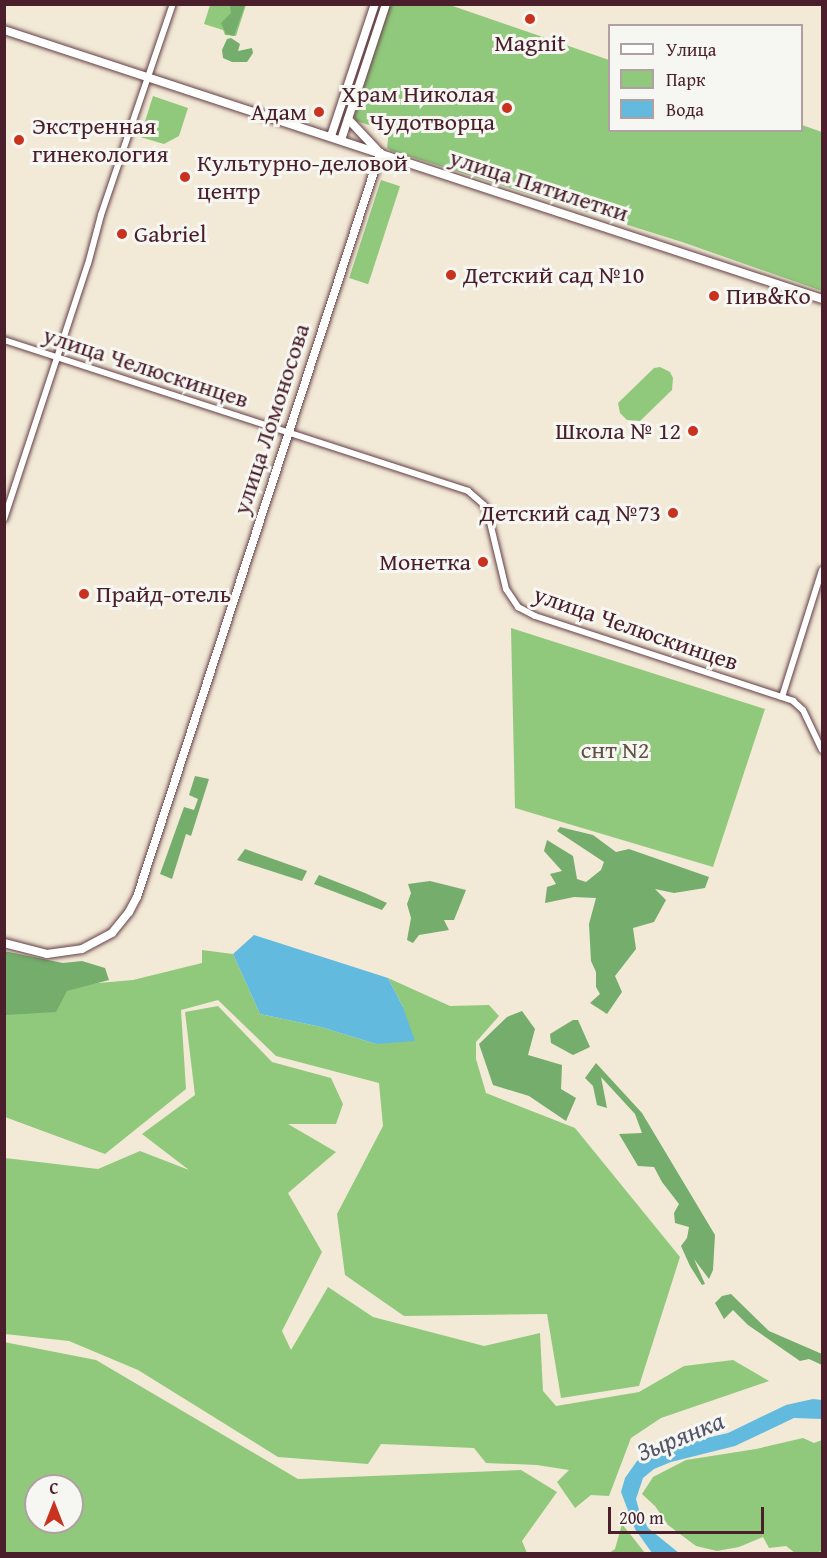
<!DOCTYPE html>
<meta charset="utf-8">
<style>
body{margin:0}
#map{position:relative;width:827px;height:1558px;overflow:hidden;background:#f2e9d6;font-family:"Gentium Book Plus",serif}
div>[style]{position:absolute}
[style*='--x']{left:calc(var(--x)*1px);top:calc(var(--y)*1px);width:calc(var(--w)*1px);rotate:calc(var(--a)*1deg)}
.green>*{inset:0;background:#91c97c;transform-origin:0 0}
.forest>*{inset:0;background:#74ad6c}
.water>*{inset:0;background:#62badf}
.roads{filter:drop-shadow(0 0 2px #633d45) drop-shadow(0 0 2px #633d45)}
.minor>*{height:6px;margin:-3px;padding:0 3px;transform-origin:3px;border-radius:3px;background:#fff}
.major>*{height:8px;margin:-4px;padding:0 4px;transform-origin:4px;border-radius:4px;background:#fff}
.dots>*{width:16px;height:16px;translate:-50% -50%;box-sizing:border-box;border:3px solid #f6f6f2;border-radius:50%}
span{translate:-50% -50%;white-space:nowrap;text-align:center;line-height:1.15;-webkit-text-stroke:6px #f6f6f2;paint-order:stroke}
.poi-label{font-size:24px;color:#4a1f2b}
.right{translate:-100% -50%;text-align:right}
.left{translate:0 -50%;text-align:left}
.street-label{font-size:24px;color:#4a1f2b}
.park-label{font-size:24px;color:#5f5243}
.water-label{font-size:26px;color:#52556a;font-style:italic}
.frame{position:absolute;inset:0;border:6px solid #4a1f2b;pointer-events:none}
.legend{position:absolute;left:608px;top:24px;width:195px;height:108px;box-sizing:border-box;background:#f6f6f2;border:2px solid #b1a0a2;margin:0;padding:8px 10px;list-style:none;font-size:18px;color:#4a1f2b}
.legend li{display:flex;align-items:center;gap:12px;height:30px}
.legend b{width:30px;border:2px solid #b1a0a2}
.north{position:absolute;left:24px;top:1474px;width:60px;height:60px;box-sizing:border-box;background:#f6f6f2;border:2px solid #b1a0a2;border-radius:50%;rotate:0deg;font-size:16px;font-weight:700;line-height:24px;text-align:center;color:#4a1f2b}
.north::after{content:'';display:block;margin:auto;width:21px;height:27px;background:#c8321e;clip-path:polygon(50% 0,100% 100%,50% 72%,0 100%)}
.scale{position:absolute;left:608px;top:1507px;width:156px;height:27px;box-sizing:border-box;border:3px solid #4a1f2b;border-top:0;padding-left:8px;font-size:18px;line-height:21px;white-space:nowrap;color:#4a1f2b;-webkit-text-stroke:4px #f6f6f2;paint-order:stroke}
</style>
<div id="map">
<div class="green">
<div style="clip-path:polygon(447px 4px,609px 60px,610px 130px,802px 130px,802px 125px,822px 132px,822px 291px,682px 242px,392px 151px,387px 148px,389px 131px,356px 121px,354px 116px,390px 5px)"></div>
<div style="clip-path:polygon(210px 5px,246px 5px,236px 36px,225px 35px,223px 30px,204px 24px)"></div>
<div style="clip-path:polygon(153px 96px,188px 108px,179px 136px,164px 144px,140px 137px)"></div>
<div style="left:381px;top:180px;width:20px;height:103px;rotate:18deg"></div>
<div style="clip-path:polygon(660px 367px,670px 372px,673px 378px,672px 390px,640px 421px,627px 420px,620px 413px,618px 403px,654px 368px)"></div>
<div style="clip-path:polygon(511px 628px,765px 709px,713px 867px,515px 808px)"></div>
<div style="clip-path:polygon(202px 950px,233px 954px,260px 1014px,321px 1027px,376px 1044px,403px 1007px,388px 978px,450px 1006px,489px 1005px,499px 1016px,476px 1042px,476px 1059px,486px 1093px,575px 1128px,680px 1257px,639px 1386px,561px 1398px,547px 1314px,404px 1316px,345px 1275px,337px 1214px,383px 1126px,379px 1083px,276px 1056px,218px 1000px,181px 1010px,186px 1089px,105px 1154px,5px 1117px,4px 999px,87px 984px,133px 980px,202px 963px)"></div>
<div style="clip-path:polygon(218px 1006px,272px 1062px,331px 1078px,343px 1104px,336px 1124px,288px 1124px,336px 1152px,288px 1193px,322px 1252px,282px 1331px,291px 1350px,328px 1287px,373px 1317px,484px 1346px,540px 1333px,543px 1391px,556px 1406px,639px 1392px,684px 1366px,733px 1360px,769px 1381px,661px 1418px,631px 1438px,609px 1496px,591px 1495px,575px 1508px,557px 1482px,569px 1470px,537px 1465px,486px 1463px,474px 1448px,381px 1444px,368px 1464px,278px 1457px,138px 1370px,69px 1341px,5px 1334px,5px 1158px,98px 1169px,140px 1151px,189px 1170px,142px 1134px,195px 1095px,185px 1012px)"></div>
<div style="clip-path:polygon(evenodd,4px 1342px,96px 1360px,298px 1479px,521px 1470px,557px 1492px,522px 1541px,527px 1553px,5px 1553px,4px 1342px,36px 1486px,72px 1486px,72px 1522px,36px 1522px,36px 1486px)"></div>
<div style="clip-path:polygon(803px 1438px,814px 1443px,822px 1440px,822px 1551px,816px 1553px,795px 1553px,786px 1546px,769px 1548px,763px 1537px,739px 1547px,717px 1551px,696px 1546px,668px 1525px,655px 1506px,642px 1494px,653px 1477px,686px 1460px,756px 1449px)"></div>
<div style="clip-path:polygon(622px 1524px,630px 1534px,645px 1553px,609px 1553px,615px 1549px)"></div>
</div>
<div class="forest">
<div style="clip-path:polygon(230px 5px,245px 5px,234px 36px,226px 34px,221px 23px,231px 13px)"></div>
<div style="clip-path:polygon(231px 38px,240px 44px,238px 51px,252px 48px,253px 53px,247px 62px,232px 62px,223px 58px,222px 50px,227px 39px)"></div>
<div style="clip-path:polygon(195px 776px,209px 779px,191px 836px,186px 834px,172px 879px,160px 874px,184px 807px,194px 810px,198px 799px,189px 795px)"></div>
<div style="clip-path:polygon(560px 827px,593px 835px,616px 852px,629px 849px,709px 877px,705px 888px,674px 893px,655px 889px,666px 900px,654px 922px,633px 928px,636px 949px,615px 976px,622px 992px,607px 1014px,590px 1003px,600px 994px,596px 987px,596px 972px,591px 961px,589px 924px,596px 898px,574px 897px,545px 903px,547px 887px,556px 884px,550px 874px,562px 871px,544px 851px,547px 840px,573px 856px,577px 879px,586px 882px,601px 870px,604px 862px,557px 831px)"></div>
<div style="clip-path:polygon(245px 849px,307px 871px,302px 881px,237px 860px)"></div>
<div style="clip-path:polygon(319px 875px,365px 893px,387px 903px,382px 910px,314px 884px)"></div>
<div style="clip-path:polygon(430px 881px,466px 890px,454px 920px,444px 920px,449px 930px,419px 935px,413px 943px,407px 940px,411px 918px,407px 904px,411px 893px,408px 884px)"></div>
<div style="clip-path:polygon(4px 951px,63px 963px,82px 961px,105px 968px,109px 980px,67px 991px,56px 1012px,5px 1015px)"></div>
<div style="clip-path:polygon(522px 1011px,535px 1029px,528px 1055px,562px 1065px,561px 1089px,576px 1098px,566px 1121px,529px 1096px,493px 1085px,479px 1044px,507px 1017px)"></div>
<div style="clip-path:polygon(573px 1020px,578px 1020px,590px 1047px,573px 1055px,551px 1043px,550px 1034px)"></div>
<div style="clip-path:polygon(596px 1063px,642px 1113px,715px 1235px,713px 1270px,709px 1279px,694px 1259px,705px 1284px,702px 1285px,690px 1266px,681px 1246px,687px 1238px,689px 1227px,675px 1223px,674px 1213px,679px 1204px,662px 1182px,654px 1167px,638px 1166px,619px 1134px,642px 1133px,635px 1114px,601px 1077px,607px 1108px,597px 1105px,593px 1086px,585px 1078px)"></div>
<div style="clip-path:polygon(731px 1294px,769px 1331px,822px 1354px,822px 1365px,809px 1359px,800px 1361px,748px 1325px,733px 1310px,724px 1319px,715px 1303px,722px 1296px)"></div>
</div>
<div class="water">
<div style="clip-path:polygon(254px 935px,388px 978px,403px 1007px,415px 1041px,376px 1044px,321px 1027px,260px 1014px,233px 954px)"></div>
<div style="clip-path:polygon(813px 1399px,822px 1400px,822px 1419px,794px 1418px,735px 1446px,671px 1462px,654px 1469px,643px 1478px,636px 1499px,639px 1510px,648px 1528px,679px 1553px,652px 1553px,635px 1529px,621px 1492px,625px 1478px,637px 1461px,649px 1454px,681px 1444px,728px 1433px,786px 1405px)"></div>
</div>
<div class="roads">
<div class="minor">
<div style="--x:4;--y:340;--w:488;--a:18"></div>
<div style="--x:468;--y:491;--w:21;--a:41"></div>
<div style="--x:484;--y:505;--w:10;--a:66"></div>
<div style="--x:488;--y:514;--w:77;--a:76.5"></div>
<div style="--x:506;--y:589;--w:22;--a:56"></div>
<div style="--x:518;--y:607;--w:19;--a:28"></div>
<div style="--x:535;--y:616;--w:272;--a:18.2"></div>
<div style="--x:793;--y:701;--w:13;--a:42"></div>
<div style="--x:803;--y:710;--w:44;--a:64.6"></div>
<div style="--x:4;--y:519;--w:268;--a:-71.8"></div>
<div style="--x:88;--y:264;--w:51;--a:-75.1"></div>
<div style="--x:101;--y:215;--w:223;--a:-71.2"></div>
<div style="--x:782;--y:697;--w:133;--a:-72.5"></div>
</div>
<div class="major">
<div style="--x:4;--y:30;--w:861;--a:18.2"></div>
<div style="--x:348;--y:119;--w:45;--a:46.8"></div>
<div style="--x:331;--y:136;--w:139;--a:-71.6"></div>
<div style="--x:341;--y:140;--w:143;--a:-71.7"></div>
<div style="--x:4;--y:943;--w:44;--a:14.3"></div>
<div style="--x:47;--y:954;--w:35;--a:-8"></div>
<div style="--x:82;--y:949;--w:34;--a:-28"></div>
<div style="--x:112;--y:933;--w:27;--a:-51"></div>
<div style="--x:129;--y:912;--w:17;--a:-62"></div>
<div style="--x:137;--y:897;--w:783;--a:-71.91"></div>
</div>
</div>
<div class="dots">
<div style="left:530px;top:19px;background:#c8321e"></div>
<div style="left:507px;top:108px;background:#c8321e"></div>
<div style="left:319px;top:112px;background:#c8321e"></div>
<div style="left:19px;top:140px;background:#c8321e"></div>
<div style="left:185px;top:177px;background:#c8321e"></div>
<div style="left:122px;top:234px;background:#c8321e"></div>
<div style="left:451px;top:275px;background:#c8321e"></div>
<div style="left:714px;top:296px;background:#c8321e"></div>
<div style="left:693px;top:431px;background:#c8321e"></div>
<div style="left:673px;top:513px;background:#c8321e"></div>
<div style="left:483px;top:562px;background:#c8321e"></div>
<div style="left:84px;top:594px;background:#c8321e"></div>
</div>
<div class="poi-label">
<span style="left:530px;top:43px">Magnit</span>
<span class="right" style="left:495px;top:108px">Храм Николая<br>Чудотворца</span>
<span class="right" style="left:307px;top:112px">Адам</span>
<span class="left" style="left:32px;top:140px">Экстренная<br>гинекология</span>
<span class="left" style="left:197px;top:177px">Культурно-деловой<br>центр</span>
<span class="left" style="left:134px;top:234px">Gabriel</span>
<span class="left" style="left:463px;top:275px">Детский сад №10</span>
<span class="left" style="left:726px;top:296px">Пив&amp;Ко</span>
<span class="right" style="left:681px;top:431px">Школа № 12</span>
<span class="right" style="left:661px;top:513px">Детский сад №73</span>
<span class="right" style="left:471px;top:562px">Монетка</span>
<span class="left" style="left:96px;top:594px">Прайд-отель</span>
</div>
<div class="street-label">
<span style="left:539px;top:185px;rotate:18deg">улица Пятилетки</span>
<span style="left:146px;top:367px;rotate:18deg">улица Челюскинцев</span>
<span style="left:271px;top:419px;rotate:-72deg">улица Ломоносова</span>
<span style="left:636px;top:628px;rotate:19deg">улица Челюскинцев</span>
</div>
<div class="park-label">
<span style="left:615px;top:750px">снт N2</span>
</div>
<div class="water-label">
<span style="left:680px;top:1436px;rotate:-22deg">Зырянка</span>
</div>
<div class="frame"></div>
<ul class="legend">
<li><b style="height:8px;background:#fff"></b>Улица</li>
<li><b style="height:16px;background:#91c97c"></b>Парк</li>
<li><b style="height:16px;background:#62badf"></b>Вода</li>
</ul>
<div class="north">С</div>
<div class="scale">200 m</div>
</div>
